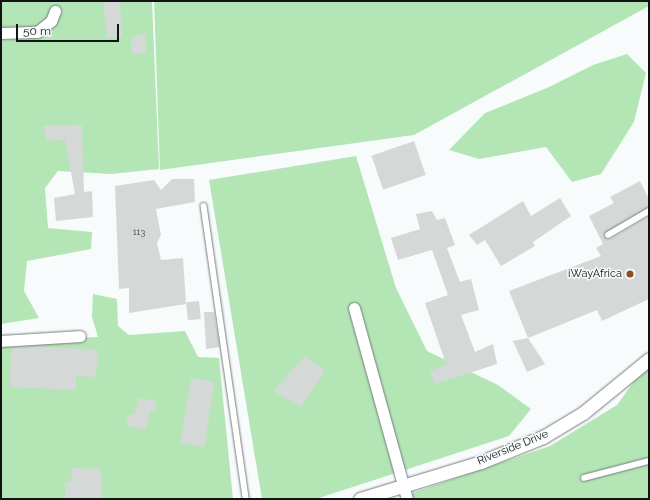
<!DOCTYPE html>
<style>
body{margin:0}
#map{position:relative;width:650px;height:500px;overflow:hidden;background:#f7fbfc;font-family:Raleway,sans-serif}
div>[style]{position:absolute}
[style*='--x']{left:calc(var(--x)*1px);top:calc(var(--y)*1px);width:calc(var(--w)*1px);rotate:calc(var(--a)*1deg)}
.green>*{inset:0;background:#b3e6b4}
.building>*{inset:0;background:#d4d8d7;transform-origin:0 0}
.roads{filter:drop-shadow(0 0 1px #777b7c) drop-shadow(0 0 1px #777b7c)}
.service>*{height:5.5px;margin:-2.75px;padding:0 2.75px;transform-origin:2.75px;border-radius:2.75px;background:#fff}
.minor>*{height:11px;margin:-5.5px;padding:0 5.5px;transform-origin:5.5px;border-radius:5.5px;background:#fff}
.tertiary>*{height:13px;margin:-6.5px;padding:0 6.5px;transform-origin:6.5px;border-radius:6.5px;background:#fff}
.dots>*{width:11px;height:11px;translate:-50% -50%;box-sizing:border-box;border:2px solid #f7fbfc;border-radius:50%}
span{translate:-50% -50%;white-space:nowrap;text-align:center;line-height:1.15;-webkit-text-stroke:3px #f7fbfc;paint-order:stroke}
.number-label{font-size:9px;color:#424445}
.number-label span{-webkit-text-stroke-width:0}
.poi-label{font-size:11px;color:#121314}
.right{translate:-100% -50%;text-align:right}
.street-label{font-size:11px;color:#121314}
.frame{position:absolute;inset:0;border:2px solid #121314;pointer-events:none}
.scale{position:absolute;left:16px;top:24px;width:103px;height:18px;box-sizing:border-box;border:2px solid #121314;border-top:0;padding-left:5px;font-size:12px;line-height:14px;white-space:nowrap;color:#121314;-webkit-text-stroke:3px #f7fbfc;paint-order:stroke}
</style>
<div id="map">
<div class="green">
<div style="clip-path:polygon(1px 1px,152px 1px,159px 169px,111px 174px,58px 171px,45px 188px,48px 228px,92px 232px,91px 249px,27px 261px,24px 291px,39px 318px,1px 324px)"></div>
<div style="clip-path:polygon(154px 1px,649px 1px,649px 6px,414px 135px,160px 170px)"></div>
<div style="clip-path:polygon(627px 54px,646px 73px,634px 122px,601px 174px,572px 182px,546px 147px,479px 159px,449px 150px,485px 113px,547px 88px,593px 65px)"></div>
<div style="clip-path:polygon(356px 156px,396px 288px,427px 351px,498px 385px,531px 409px,509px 436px,316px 499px,262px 499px,209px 180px)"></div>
<div style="clip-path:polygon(93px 294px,117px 299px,118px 326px,129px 335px,185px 331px,198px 357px,219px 358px,233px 499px,1px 499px,1px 342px,98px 337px,92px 317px)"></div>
<div style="clip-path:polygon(649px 360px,649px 499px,413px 499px,412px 493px,550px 446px,617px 405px)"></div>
</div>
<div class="building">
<div style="clip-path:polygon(103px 1px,120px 1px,122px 37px,107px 38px)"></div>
<div style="clip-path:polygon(146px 33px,146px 53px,132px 54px,131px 38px)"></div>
<div style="clip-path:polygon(82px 125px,84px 192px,92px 191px,93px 217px,56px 221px,54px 198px,75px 194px,65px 140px,47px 141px,43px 126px)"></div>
<div style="left:414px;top:141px;width:36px;height:45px;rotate:71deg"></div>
<div style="clip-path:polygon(172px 179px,194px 179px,195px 202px,156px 209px,161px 235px,157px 243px,161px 260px,183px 258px,186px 304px,129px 313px,129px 288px,119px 289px,115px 186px,154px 180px,161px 190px)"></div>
<div style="clip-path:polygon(640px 181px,649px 199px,649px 207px,604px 235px,610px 239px,649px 216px,649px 299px,602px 321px,597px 310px,528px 338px,509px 291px,601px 256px,596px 248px,603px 244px,589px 216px,614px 203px,610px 197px)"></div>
<div style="clip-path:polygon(560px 198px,571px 216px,533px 242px,535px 246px,501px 266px,485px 240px,477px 245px,469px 235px,523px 201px,531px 216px)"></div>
<div style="clip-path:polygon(432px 211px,437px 220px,445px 218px,455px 245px,447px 248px,460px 282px,471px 279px,479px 310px,461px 315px,475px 352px,493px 344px,497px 364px,435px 384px,430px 371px,446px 364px,425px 303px,448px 295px,432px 250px,398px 260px,391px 238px,420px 229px,416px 214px)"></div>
<div style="left:199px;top:301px;width:18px;height:13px;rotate:84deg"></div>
<div style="clip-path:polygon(204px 312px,214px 312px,220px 347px,206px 349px)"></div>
<div style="clip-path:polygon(528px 338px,545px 364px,527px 372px,513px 341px)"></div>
<div style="clip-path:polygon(35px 346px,98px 350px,96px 377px,76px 376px,76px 390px,10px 387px,11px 347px)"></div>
<div style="clip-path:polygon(305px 356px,325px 370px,301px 407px,273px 391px)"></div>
<div style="left:191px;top:378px;width:24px;height:66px;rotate:9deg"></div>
<div style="clip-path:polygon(138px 398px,157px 401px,155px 412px,150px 411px,146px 430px,128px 426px,126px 416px,135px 414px)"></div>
<div style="clip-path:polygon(72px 468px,102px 469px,101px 499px,65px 499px,65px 482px,71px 482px)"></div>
</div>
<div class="roads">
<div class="service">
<div style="--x:204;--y:206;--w:296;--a:81.8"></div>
<div style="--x:608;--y:235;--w:48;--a:-30.3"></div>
<div style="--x:584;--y:478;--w:67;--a:-14.7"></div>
</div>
<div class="minor">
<div style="--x:1;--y:33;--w:36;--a:-2"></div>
<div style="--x:37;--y:32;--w:18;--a:-38"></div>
<div style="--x:51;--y:21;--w:11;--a:-68"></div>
<div style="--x:354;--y:308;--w:198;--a:74.5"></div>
<div style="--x:1;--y:341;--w:79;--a:-3.6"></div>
</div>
<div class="tertiary">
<div style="--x:360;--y:499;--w:127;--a:-17"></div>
<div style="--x:481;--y:462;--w:67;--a:-22"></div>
<div style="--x:543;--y:437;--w:47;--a:-31"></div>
<div style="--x:583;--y:413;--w:85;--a:-39.3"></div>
</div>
</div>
<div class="dots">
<div style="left:630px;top:274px;background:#914b25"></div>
</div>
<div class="number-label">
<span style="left:139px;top:232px">113</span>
</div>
<div class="poi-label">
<span class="right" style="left:622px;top:274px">iWayAfrica</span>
</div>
<div class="street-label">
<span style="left:513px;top:448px;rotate:-22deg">Riverside Drive</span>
</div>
<div class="frame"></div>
<div class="scale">50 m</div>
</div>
